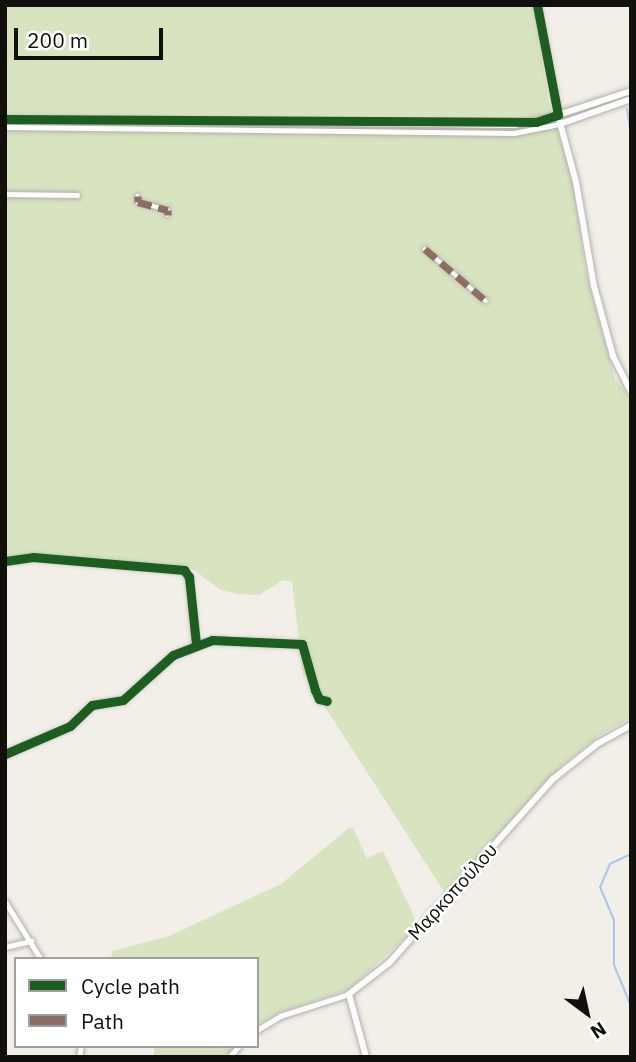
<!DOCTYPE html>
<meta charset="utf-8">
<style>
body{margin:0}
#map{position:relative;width:636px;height:1062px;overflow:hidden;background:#f2eee8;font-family:"IBM Plex Sans",sans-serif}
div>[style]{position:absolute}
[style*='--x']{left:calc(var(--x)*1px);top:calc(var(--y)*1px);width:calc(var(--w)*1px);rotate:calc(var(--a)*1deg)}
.green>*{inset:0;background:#d8e3c0;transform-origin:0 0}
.stream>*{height:2px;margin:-1px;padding:0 1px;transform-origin:1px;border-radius:1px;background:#a8c7ed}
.roads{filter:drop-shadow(0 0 2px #b3b0ac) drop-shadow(0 0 2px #b3b0ac)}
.pedestrian>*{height:3.5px;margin:-1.75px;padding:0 1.75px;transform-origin:1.75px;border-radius:1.75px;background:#fdfcfc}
.minor>*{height:4.5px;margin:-2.25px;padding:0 2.25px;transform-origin:2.25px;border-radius:2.25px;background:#fdfcfc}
.tertiary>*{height:5px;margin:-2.5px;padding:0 2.5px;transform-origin:2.5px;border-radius:2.5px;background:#fdfcfc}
.secondary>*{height:6px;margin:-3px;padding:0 3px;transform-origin:3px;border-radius:3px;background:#fdfcfc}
.quiet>*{height:7px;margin-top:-3.5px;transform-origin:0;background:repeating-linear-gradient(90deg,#8d6e63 0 14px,transparent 0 21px)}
.cycleway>*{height:9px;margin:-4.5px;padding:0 4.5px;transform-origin:4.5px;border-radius:4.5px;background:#1b5e20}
span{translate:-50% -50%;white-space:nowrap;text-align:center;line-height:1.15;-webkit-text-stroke:5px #fff;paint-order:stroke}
.street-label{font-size:19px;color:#12100d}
.frame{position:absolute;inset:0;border:7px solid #12100d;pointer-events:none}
.legend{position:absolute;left:14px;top:957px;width:245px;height:91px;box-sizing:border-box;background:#fff;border:2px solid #a09f9e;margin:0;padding:9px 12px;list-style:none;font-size:21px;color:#12100d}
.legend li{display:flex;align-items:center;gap:14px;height:35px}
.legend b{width:35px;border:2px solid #a09f9e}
.north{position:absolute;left:552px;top:978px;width:70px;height:70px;-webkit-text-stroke:5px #fff;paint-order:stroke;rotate:147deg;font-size:19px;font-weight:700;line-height:28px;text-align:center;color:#12100d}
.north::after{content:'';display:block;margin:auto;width:24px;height:32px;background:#12100d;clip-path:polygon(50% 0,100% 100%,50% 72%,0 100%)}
.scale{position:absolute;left:14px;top:28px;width:149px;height:32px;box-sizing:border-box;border:4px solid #12100d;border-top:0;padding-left:9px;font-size:21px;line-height:24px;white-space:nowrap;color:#12100d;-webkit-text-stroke:5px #fff;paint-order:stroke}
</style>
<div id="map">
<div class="green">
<div style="clip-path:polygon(5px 5px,534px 5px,549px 104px,574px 181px,585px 268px,615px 379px,631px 399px,631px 718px,597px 737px,561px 766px,445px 893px,303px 673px,292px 582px,283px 580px,259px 595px,238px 594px,221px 590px,192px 569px,170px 564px,36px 555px,5px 560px)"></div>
<div style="clip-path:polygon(349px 828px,353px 828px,367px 858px,383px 851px,418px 925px,350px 989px,276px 1014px,257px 1025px,257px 959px,111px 957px,113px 951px,169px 936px,281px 884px)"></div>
<div style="left:154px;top:1046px;width:82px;height:11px"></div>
</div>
<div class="stream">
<div style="--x:627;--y:109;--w:25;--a:81"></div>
<div style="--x:631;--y:854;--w:23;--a:155"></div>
<div style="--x:610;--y:864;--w:25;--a:113"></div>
<div style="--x:600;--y:887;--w:36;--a:67"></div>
<div style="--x:614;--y:920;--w:45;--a:90"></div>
<div style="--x:614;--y:965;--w:44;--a:67.5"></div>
</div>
<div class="roads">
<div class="pedestrian">
<div style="--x:138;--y:196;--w:6;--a:90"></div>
<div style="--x:138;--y:202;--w:31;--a:15"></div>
<div style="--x:168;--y:210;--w:5;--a:90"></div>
<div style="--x:425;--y:249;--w:80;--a:40.4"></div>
</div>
<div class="minor">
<div style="--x:5;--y:119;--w:509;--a:0.68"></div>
<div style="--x:514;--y:125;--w:45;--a:-12.8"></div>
<div style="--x:5;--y:127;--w:509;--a:0.68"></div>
<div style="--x:514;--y:133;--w:47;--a:-11.1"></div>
<div style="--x:5;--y:194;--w:72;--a:0.8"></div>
<div style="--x:5;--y:561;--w:28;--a:-8"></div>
<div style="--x:33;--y:557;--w:152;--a:4.9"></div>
<div style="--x:184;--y:570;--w:9;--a:54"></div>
<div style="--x:189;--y:577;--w:67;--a:84"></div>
<div style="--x:5;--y:754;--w:71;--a:-23.3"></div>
<div style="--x:70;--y:726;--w:30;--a:-44"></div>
<div style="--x:92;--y:705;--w:31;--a:-9"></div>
<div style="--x:123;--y:700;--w:67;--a:-42"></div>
<div style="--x:173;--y:655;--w:42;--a:-21"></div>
<div style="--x:212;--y:640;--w:90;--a:2.5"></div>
<div style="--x:302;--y:644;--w:48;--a:74.2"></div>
<div style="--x:315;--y:690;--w:10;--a:66"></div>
<div style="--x:319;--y:699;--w:8;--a:14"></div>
<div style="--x:5;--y:901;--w:68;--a:58.2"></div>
<div style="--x:5;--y:947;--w:27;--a:-13"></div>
<div style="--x:79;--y:1057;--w:11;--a:-80"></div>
</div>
<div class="tertiary">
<div style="--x:537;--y:5;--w:112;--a:79.2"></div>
<div style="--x:257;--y:1030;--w:27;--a:-31"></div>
<div style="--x:280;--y:1016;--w:72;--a:-17.7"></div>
<div style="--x:229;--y:1057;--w:15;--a:-48"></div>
</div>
<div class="secondary">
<div style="--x:631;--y:91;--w:77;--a:161.8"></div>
<div style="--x:558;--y:115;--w:69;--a:75"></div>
<div style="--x:576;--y:182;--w:106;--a:80.2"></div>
<div style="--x:594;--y:286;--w:73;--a:74.8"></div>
<div style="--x:613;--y:356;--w:40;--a:63.4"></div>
<div style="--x:560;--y:124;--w:75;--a:-19.4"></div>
<div style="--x:366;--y:1057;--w:65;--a:-105.1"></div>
<div style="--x:349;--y:994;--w:51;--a:-37.8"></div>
<div style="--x:389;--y:963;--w:246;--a:-48.3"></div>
<div style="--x:553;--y:779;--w:56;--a:-38.5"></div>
<div style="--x:597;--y:744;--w:39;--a:-29"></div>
</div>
</div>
<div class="quiet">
<div style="--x:138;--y:196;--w:6;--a:90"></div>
<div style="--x:138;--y:202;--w:31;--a:15"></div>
<div style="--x:168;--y:210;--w:5;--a:90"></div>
<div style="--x:425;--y:249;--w:80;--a:40.4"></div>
</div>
<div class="cycleway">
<div style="--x:5;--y:119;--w:531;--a:0.32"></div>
<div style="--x:536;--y:122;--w:23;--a:-18"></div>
<div style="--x:558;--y:115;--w:112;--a:-100.8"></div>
<div style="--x:5;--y:561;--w:28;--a:-8"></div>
<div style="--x:33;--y:557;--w:152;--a:4.9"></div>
<div style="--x:184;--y:570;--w:9;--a:54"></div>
<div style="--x:189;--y:577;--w:67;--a:84"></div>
<div style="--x:5;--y:754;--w:71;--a:-23.3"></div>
<div style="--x:70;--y:726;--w:30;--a:-44"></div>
<div style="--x:92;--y:705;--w:31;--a:-9"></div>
<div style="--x:123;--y:700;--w:67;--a:-42"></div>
<div style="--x:173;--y:655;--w:42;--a:-21"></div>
<div style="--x:212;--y:640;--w:90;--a:2.5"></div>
<div style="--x:302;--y:644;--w:48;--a:74.2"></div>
<div style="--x:315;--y:690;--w:10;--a:66"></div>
<div style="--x:319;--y:699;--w:8;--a:14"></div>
</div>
<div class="street-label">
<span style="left:453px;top:892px;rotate:-48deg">Μαρκοπούλου</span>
</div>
<div class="frame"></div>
<ul class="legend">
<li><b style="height:9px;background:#1b5e20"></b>Cycle path</li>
<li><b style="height:9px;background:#8d6e63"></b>Path</li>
</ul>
<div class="north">N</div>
<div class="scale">200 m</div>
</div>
